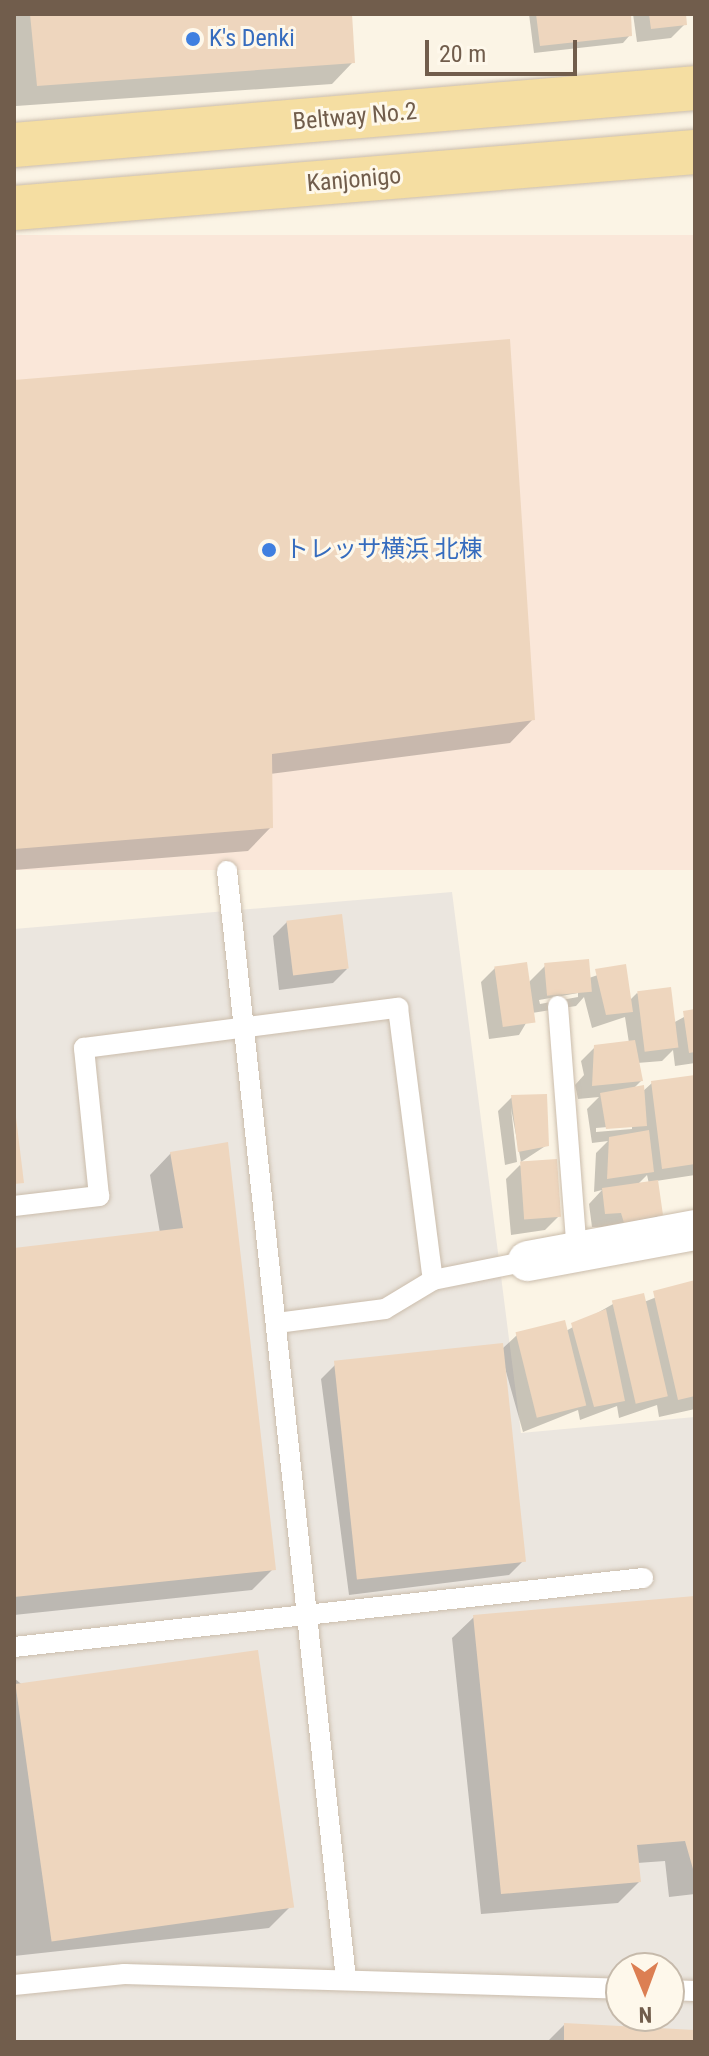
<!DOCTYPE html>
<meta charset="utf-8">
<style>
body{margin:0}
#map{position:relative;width:709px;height:2056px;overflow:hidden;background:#fbf4e5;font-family:"Roboto Condensed","Noto Sans JP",sans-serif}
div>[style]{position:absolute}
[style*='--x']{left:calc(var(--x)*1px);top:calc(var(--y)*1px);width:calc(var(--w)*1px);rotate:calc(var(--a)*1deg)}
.commercial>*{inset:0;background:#fae7d9;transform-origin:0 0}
.industrial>*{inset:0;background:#ebe6df}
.shadow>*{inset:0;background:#0003}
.building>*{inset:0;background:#eed6be;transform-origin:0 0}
.roads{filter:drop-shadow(0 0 2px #cbbdac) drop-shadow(0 0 2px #cbbdac)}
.service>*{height:20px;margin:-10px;padding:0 10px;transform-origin:10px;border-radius:10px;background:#fff}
.minor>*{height:40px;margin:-20px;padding:0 20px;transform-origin:20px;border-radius:20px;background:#fff}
.primary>*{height:44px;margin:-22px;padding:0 22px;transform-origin:22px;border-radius:22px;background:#f5dea2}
.dots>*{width:22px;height:22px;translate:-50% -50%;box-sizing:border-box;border:4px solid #fef8eb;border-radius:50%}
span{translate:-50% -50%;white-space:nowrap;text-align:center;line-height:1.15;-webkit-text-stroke:6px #fef8eb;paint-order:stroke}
.shop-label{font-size:24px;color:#366cbe}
.left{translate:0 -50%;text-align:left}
.street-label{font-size:24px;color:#715d4c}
.frame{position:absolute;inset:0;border:16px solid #715d4c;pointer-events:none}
.north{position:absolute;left:605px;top:1952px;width:80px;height:80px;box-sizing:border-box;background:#fef8eb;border:2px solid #c6baab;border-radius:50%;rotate:179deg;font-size:22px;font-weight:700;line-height:32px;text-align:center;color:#715d4c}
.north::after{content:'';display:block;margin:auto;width:28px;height:36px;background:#dc7f53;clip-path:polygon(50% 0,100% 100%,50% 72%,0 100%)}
.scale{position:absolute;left:425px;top:40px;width:152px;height:36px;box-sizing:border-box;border:4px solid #715d4c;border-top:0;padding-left:10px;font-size:24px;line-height:28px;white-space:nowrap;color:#715d4c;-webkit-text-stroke:6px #fef8eb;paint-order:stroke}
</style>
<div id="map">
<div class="commercial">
<div style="left:695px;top:235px;width:635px;height:682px;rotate:90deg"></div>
</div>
<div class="industrial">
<div style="clip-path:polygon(evenodd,452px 892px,521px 1433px,695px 1417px,695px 2042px,14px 2042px,14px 929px,452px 892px,621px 1968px,669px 1968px,669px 2016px,621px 2016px,621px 1968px)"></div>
</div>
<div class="shadow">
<div style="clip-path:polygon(14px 14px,350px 14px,353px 62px,332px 84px,16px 106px)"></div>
<div style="clip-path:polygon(529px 14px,629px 14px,630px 35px,623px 43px,534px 53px)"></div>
<div style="clip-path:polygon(633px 14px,684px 14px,685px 24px,671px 38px,637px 42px)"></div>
<div style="clip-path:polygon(14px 382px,533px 719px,510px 743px,270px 774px,271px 827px,248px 851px,14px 870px)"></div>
<div style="clip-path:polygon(287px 922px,347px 969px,333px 983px,279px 990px,273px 936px)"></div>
<div style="clip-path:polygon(evenodd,545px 966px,589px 978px,624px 966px,630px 1000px,637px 993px,673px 1023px,695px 1011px,695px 1063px,675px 1066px,673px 1050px,662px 1061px,637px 1063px,641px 1081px,633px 1089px,642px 1092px,652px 1083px,695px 1077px,695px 1175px,656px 1181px,660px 1214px,646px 1228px,592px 1227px,589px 1204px,602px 1190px,594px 1192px,596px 1153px,608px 1141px,592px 1143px,587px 1109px,599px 1097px,578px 1099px,575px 1085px,584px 1075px,581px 1061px,595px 1047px,629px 1043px,625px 1017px,592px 1028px,584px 997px,576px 1006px,532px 1013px,519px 1035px,489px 1039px,481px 982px,495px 968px,528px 983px,545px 966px,578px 993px,578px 997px,540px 1004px,539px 1000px,578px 993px,545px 966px,632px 1125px,632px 1129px,596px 1132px,596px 1128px,632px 1125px,545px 966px,647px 1175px,649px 1184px,637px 1185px,647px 1175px)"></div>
<div style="clip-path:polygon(512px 1097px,547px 1145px,521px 1162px,511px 1108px,517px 1162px,505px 1165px,498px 1111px)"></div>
<div style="clip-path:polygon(171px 1153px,273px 1569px,252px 1590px,14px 1615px,14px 1250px,160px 1233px,150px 1175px)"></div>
<div style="clip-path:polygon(520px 1165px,559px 1216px,545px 1230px,511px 1235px,506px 1179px)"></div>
<div style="clip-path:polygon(695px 1282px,695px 1409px,659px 1417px,657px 1405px,619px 1418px,617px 1406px,580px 1420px,578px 1410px,523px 1432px,503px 1361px,523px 1561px,509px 1575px,349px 1595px,321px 1379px,335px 1365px,502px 1349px,517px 1335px,566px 1331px,613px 1304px,644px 1302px)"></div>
<div style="clip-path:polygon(695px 1598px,695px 1894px,669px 1897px,665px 1861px,637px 1863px,639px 1882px,618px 1903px,481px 1914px,452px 1638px,474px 1617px)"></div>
<div style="clip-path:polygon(14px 1678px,290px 1907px,269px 1928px,14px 1956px)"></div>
<div style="clip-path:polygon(564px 2025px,695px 2032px,695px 2042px,547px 2042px)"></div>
</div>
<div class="building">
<div style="clip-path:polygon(30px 14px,352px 14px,355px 63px,37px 86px)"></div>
<div style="clip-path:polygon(536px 14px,631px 14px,632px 36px,540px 46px)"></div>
<div style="clip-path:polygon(649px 14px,686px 14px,687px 25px,651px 29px)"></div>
<div style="clip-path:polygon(510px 339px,535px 720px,272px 754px,273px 828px,14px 849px,14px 380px)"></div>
<div style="left:342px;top:914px;width:55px;height:56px;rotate:83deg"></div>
<div style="left:589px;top:959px;width:33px;height:45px;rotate:85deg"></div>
<div style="left:527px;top:962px;width:61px;height:33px;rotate:82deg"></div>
<div style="clip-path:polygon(626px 964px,633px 1012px,606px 1015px,595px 969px)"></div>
<div style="left:671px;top:987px;width:61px;height:34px;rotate:83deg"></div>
<div style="clip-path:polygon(695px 1009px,695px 1052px,689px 1053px,683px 1011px)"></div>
<div style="clip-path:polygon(635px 1040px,643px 1081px,592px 1086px,594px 1045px)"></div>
<div style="clip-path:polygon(695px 1075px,695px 1164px,662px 1169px,651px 1081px)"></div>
<div style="clip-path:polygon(644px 1085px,647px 1126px,606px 1129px,600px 1093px)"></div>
<div style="clip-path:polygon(547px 1094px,549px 1146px,518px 1152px,511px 1095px)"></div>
<div style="clip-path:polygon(14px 1101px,24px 1183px,14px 1184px)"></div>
<div style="clip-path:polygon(649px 1130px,654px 1172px,607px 1179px,609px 1137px)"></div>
<div style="clip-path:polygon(228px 1142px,276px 1570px,14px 1597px,14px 1248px,183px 1228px,170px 1152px)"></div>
<div style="left:557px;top:1159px;width:58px;height:37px;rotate:86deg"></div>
<div style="clip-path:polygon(658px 1180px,663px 1215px,624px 1223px,621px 1213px,605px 1214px,602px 1188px)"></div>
<div style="clip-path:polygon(695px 1280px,695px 1396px,678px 1400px,653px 1291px)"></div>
<div style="left:644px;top:1293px;width:106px;height:33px;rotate:77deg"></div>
<div style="clip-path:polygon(606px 1309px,625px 1401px,594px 1407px,571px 1323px)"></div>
<div style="left:565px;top:1320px;width:88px;height:51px;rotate:76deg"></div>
<div style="left:503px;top:1343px;width:220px;height:170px;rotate:84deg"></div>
<div style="clip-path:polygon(695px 1596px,695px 1876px,685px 1841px,637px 1845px,641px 1882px,501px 1894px,473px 1615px)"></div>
<div style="left:258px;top:1650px;width:260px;height:245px;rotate:82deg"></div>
<div style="clip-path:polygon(564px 2023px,695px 2030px,695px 2042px,564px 2042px)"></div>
</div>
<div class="roads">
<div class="service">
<div style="--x:227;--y:871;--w:1114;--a:83.87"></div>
<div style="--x:558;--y:1006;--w:246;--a:85.6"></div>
<div style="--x:14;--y:1206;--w:86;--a:-6.7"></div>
<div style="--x:99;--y:1196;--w:149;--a:-95.8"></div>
<div style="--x:84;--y:1048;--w:317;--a:-7.3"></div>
<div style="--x:398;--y:1008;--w:274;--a:82.7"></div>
<div style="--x:277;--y:1323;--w:109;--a:-7.4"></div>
<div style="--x:385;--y:1309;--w:56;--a:-31.1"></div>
<div style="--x:433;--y:1280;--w:97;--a:-11.3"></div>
<div style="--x:14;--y:1647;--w:633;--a:-6.26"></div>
<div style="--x:14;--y:1985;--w:111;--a:-5.7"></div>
<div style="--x:124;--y:1974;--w:497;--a:1.7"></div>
<div style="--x:669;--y:1990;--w:26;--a:2"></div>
</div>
<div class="minor">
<div style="--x:528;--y:1261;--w:170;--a:-10.5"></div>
</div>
<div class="primary">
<div style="--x:14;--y:145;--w:683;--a:-4.78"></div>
<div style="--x:14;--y:208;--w:683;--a:-4.7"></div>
</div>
</div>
<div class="dots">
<div style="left:193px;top:39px;background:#3f7fe0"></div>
<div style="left:269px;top:550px;background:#3f7fe0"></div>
</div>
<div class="shop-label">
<span class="left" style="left:209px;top:39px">K's Denki</span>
<span class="left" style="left:285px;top:550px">トレッサ横浜 北棟</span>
</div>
<div class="street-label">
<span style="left:355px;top:117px;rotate:-5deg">Beltway No.2</span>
<span style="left:354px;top:180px;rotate:-5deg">Kanjonigo</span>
</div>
<div class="frame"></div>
<div class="north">N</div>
<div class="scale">20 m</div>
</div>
